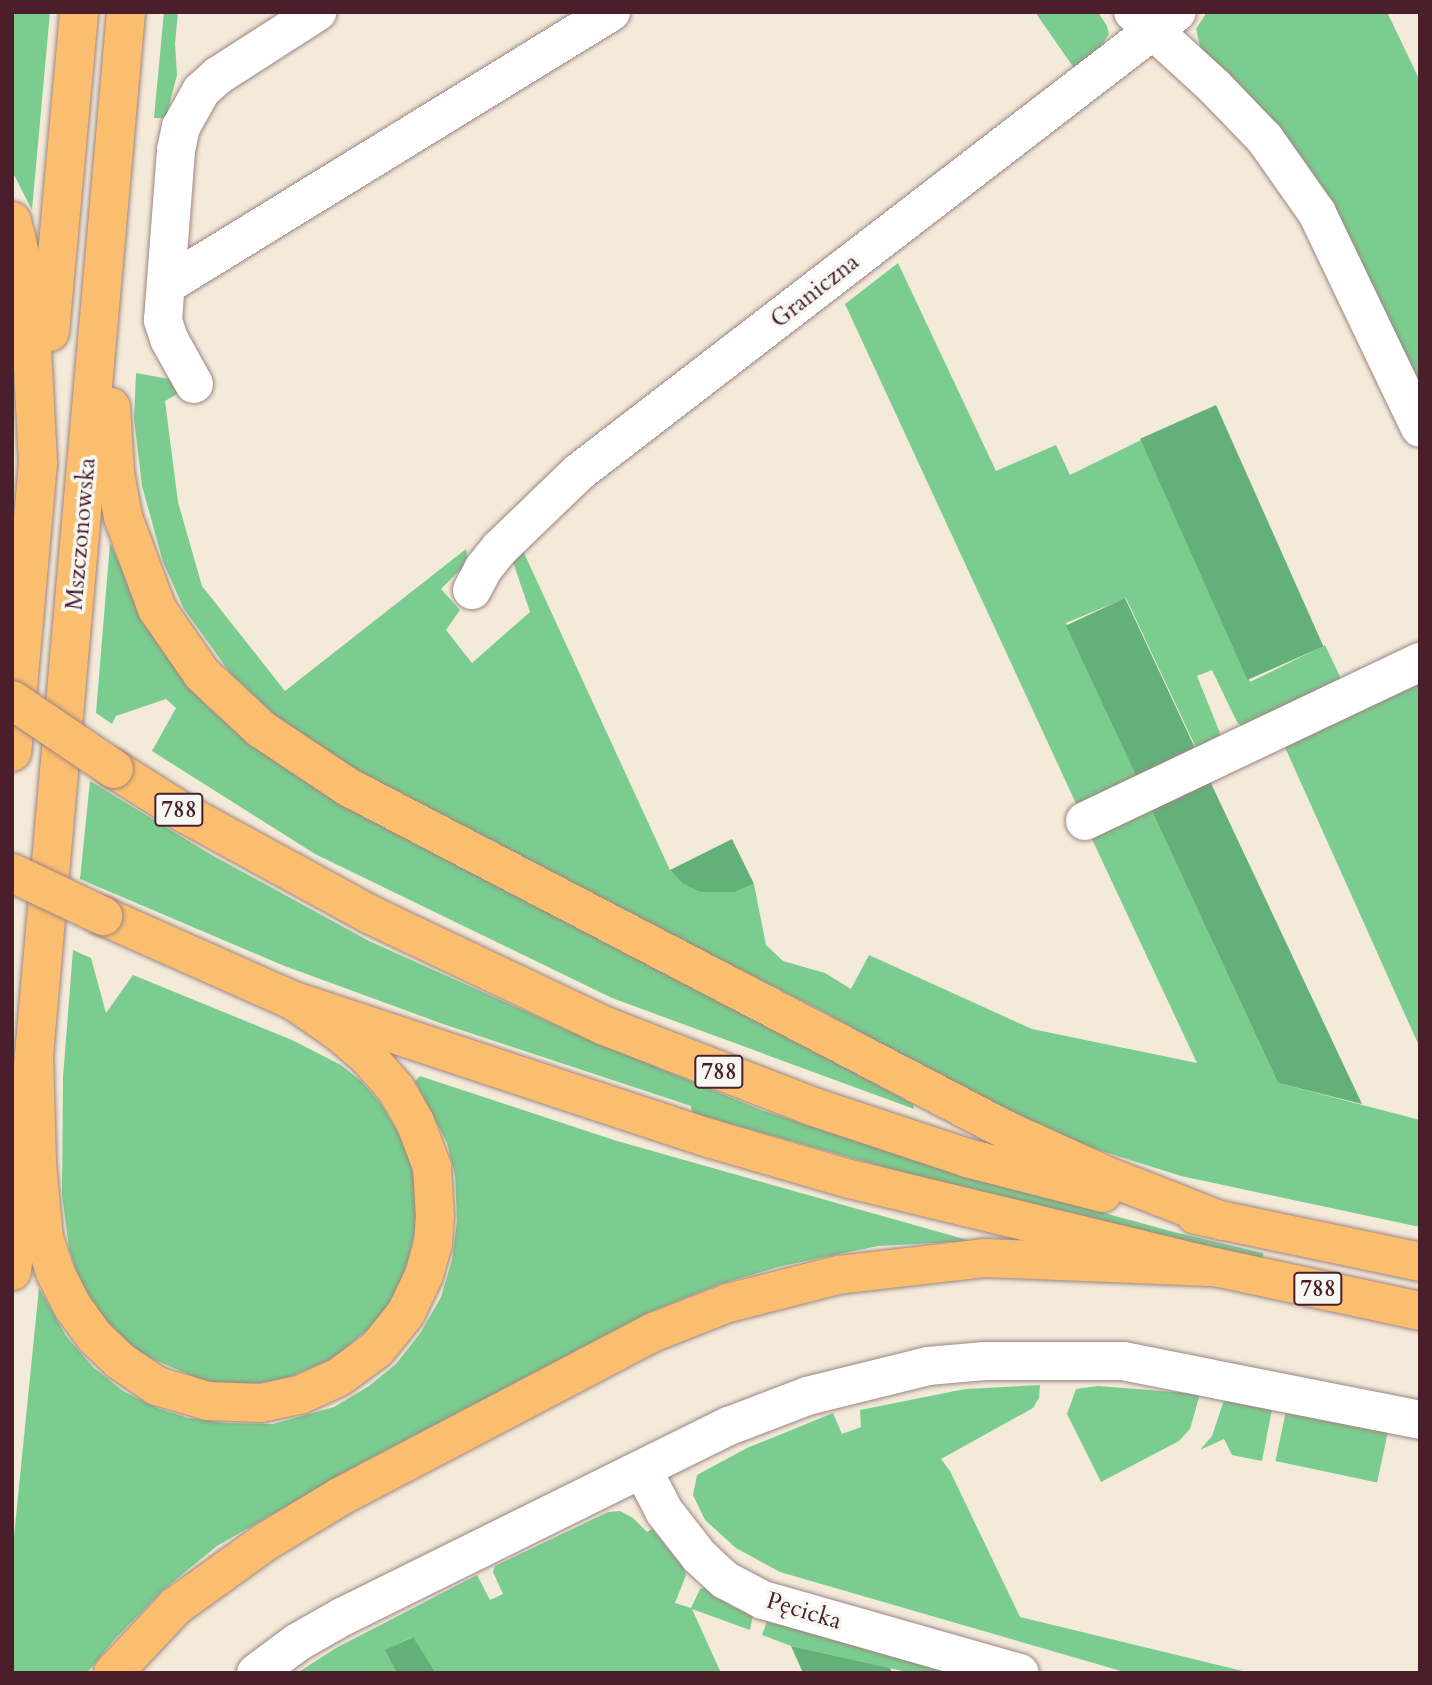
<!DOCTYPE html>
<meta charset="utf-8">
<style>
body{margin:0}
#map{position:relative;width:1432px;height:1685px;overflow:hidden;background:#f3ead9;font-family:Cardo,serif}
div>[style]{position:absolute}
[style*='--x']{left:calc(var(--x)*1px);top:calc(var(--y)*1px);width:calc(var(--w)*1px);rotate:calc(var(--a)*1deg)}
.green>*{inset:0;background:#7bcd8f;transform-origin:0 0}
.forest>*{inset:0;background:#64b07a;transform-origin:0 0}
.roads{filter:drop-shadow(0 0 2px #9e8482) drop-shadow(0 0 2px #9e8482)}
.minor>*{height:38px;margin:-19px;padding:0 19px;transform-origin:19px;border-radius:19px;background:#fff}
.major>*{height:38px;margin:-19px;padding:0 19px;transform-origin:19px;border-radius:19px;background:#fbbe6e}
.highway>*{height:38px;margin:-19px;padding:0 19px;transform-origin:19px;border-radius:19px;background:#fbbe6e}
.bridges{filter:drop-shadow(0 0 2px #9e8482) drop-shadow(0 0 2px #9e8482)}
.major-bridge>*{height:38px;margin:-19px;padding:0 19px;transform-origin:19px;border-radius:19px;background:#fbbe6e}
span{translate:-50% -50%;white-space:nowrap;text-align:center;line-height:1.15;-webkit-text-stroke:7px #f6f6f2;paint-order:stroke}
.shield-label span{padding:2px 5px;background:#f6f6f2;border:2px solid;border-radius:5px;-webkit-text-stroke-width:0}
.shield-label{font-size:23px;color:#4a1f2b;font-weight:700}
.street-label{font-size:24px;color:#4a1f2b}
.frame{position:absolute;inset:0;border:14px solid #4a1f2b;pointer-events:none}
</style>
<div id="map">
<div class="green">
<div style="clip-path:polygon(12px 12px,50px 12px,32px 210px,12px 171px)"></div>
<div style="clip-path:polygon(164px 12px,178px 12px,175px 44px,177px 75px,166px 118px,154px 118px)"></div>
<div style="clip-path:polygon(1035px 12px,1098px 12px,1107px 26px,1109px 34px,1103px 43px,1106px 46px,1076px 71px)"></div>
<div style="clip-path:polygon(1207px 12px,1387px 12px,1420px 81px,1420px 387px,1200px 46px,1196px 29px)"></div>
<div style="clip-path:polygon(898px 263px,996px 471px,1056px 445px,1070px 475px,1141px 440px,1250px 682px,1325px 645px,1343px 683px,1246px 730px,1237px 722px,1212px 670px,1197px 676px,1220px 733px,1218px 743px,1198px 752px,1126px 598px,1066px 623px,1138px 779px,1079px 810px,845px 304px)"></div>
<div style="clip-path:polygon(136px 373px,169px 379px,181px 392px,165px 401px,178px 502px,202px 586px,285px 691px,466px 549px,468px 562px,441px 589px,460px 610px,446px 630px,472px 663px,530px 612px,512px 559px,518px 553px,524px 553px,670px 870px,682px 883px,735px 892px,754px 884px,766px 945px,783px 961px,825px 973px,851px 989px,869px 955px,1032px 1029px,1197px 1063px,1090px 835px,1150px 807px,1278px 1083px,1420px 1120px,1420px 1227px,1181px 1176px,1083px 1145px,970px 1093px,822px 1011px,539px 868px,351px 767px,280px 720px,231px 674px,184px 609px,163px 562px,142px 486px,134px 419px)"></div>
<div style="clip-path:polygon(110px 543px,144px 617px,172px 664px,207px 706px,247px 741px,289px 771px,803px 1044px,913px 1104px,914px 1109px,612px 998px,315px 854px,152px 751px,176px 708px,166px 699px,116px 716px,112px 724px,96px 713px)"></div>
<div style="clip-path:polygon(1420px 674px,1420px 1048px,1284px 745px,1416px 686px)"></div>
<div style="clip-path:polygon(90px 781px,210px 854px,369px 941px,574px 1033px,761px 1110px,942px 1169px,1174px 1232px,1263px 1253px,1263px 1259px,941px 1183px,692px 1113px,691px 1106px,443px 1024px,282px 965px,80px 879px)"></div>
<div style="clip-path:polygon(73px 950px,91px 958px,106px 1013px,133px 975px,292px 1040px,341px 1065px,361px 1081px,381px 1104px,407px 1147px,415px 1173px,419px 1202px,414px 1235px,405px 1275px,379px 1320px,332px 1359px,287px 1378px,253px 1384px,209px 1383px,141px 1354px,103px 1320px,78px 1277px,69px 1248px,62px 1195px,63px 1077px)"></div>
<div style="clip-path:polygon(420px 1076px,617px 1141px,971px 1241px,878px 1246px,782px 1266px,720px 1284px,650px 1312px,360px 1464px,217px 1546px,163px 1590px,113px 1641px,87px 1673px,12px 1673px,12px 1556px,39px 1288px,66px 1336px,93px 1367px,123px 1391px,157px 1408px,188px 1418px,227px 1423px,273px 1424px,334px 1407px,369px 1386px,396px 1364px,421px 1332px,441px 1297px,452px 1260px,457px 1220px,455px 1175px,447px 1143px,415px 1081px)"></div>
<div style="clip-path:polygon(1040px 1385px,1039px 1398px,1033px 1408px,941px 1459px,950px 1471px,1020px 1617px,1251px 1673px,1128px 1673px,780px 1572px,736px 1548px,705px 1520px,693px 1495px,697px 1475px,747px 1448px,833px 1413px,842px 1434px,861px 1427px,860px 1410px,965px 1389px)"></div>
<div style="clip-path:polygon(1098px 1386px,1200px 1394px,1190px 1429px,1179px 1441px,1101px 1482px,1067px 1414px,1076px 1389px)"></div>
<div style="clip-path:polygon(1224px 1400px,1272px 1409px,1262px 1461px,1232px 1455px,1224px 1439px,1200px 1450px,1212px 1436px)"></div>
<div style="left:1286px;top:1411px;width:104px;height:51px;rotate:12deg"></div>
<div style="clip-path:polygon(620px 1511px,633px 1518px,647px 1532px,652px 1529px,683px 1567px,686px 1575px,675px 1603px,691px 1608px,700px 1589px,706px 1587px,733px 1607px,753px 1614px,750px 1630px,692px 1609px,721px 1673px,436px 1673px,412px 1637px,386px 1650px,397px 1673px,297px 1673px,336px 1648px,477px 1575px,490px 1600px,503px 1594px,493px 1572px,495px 1566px,608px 1512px)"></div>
<div style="clip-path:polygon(767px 1621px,980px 1673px,911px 1673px,791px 1646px,762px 1635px)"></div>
</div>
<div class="forest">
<div style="left:1216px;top:405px;width:264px;height:83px;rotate:66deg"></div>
<div style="left:1125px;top:598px;width:170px;height:65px;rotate:65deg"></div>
<div style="clip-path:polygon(1209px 779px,1362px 1104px,1278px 1083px,1150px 807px)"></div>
<div style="clip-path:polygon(732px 839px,754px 884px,735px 892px,701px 892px,682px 883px,670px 870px)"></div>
<div style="clip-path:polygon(413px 1637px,436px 1673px,397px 1673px,385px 1650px)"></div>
<div style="clip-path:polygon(791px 1646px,890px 1668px,892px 1673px,803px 1673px)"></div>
</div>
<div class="roads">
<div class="minor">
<div style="--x:1133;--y:12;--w:110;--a:42.4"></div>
<div style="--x:1214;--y:86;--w:74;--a:46.1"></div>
<div style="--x:1265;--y:139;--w:90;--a:54.9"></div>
<div style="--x:1317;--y:213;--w:238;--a:64.4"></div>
<div style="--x:168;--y:284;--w:520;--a:-31.55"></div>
<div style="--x:194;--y:384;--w:51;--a:-119.1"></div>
<div style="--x:169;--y:339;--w:20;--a:-108"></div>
<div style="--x:163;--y:320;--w:170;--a:-85.6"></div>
<div style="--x:176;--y:150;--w:24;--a:-78"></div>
<div style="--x:181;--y:127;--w:41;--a:-60.9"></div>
<div style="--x:201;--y:91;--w:24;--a:-42"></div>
<div style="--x:219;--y:75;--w:117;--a:-32.7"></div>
<div style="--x:472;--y:590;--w:24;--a:-62"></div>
<div style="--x:483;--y:569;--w:26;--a:-51"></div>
<div style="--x:499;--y:549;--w:111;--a:-43.9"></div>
<div style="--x:579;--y:472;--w:754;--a:-37.57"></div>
<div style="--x:1085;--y:821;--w:371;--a:-25.4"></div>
<div style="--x:643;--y:1470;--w:46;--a:62.9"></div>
<div style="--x:664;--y:1511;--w:57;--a:52.1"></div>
<div style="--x:699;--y:1556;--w:35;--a:43"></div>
<div style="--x:725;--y:1580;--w:43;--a:27.8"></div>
<div style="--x:763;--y:1600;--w:267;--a:15.9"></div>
<div style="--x:256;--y:1673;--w:52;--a:-36.4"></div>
<div style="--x:298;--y:1642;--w:51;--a:-29.6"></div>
<div style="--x:342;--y:1617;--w:432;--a:-26.3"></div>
<div style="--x:729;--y:1426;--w:84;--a:-21"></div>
<div style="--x:807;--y:1396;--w:125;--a:-13.9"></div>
<div style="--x:928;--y:1366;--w:57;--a:-5"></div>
<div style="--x:985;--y:1361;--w:138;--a:0"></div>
<div style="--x:1123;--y:1361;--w:303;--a:11.2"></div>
</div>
<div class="major">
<div style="--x:126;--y:12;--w:1048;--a:95.04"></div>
<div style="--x:34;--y:1056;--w:107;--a:88.4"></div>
<div style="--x:37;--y:1163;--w:75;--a:84.7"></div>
<div style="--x:44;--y:1238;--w:36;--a:72"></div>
<div style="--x:55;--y:1272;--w:39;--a:63"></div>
<div style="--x:73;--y:1307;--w:36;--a:54"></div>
<div style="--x:94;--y:1336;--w:36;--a:44"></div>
<div style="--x:120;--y:1361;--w:45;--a:34"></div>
<div style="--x:157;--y:1386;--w:53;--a:16.4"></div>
<div style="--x:208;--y:1401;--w:53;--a:2.2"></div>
<div style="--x:261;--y:1403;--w:40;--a:-12"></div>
<div style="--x:300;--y:1395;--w:43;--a:-24.8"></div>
<div style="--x:339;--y:1377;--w:47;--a:-36.4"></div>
<div style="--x:377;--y:1349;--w:46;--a:-51.1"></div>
<div style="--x:406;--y:1313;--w:42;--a:-64.7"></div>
<div style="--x:424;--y:1275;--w:32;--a:-74"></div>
<div style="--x:433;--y:1244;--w:27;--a:-86"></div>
<div style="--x:435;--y:1217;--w:50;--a:-93.4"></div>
<div style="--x:432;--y:1167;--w:48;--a:-110.7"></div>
<div style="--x:415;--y:1122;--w:38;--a:-120"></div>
<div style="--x:396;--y:1089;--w:43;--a:-131.2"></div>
<div style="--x:368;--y:1057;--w:38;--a:-139"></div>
<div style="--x:339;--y:1032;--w:55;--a:-145.4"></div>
<div style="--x:12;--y:221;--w:72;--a:76.3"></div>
<div style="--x:29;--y:291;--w:172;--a:87"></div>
<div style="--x:38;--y:463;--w:290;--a:95.1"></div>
<div style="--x:50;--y:332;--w:321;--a:-84.8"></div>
<div style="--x:111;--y:407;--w:66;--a:86.5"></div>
<div style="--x:115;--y:473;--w:45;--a:79.7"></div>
<div style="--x:123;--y:517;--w:98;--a:69.7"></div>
<div style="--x:157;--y:609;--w:79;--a:55.3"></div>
<div style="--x:202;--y:674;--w:81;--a:43"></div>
<div style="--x:261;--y:729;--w:105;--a:33.7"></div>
<div style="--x:348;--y:787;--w:740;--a:27.53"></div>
<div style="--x:1004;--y:1129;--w:113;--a:24.5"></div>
<div style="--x:1107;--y:1176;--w:123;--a:21.4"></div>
<div style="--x:114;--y:769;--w:83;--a:32.2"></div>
<div style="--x:184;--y:813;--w:213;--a:28.6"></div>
<div style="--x:371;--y:915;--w:259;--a:25.4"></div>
<div style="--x:605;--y:1026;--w:224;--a:21.2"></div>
<div style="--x:814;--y:1107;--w:161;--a:18.4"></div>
<div style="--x:967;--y:1158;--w:140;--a:14.4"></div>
<div style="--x:103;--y:916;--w:209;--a:24"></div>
<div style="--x:294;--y:1001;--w:440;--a:18.3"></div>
<div style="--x:712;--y:1139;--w:144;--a:16.2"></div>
<div style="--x:850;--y:1179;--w:375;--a:13.6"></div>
<div style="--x:1215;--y:1267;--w:210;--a:12.1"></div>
<div style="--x:1196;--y:1215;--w:229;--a:11.8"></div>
</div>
<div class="highway">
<div style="--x:12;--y:1271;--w:216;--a:-84.2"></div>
<div style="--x:113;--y:1673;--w:92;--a:-46.8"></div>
<div style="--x:176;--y:1606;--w:110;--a:-35.7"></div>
<div style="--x:265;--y:1542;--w:89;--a:-31.2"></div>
<div style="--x:341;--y:1496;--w:353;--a:-27.7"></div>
<div style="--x:654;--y:1332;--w:79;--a:-21.4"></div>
<div style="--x:728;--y:1303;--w:114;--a:-14.3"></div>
<div style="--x:838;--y:1275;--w:149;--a:-6.6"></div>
<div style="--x:986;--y:1258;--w:229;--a:2.3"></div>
</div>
</div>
<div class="bridges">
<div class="major-bridge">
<div style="--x:12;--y:700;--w:123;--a:34.1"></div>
<div style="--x:12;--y:873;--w:101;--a:25.3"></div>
</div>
</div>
<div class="shield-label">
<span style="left:179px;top:810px">788</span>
<span style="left:719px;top:1072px">788</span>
<span style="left:1318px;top:1289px">788</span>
</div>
<div class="street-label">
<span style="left:815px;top:291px;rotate:-38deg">Graniczna</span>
<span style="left:81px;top:534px;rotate:-85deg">Mszczonowska</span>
<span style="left:804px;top:1611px;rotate:17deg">Pęcicka</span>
</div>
<div class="frame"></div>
</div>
